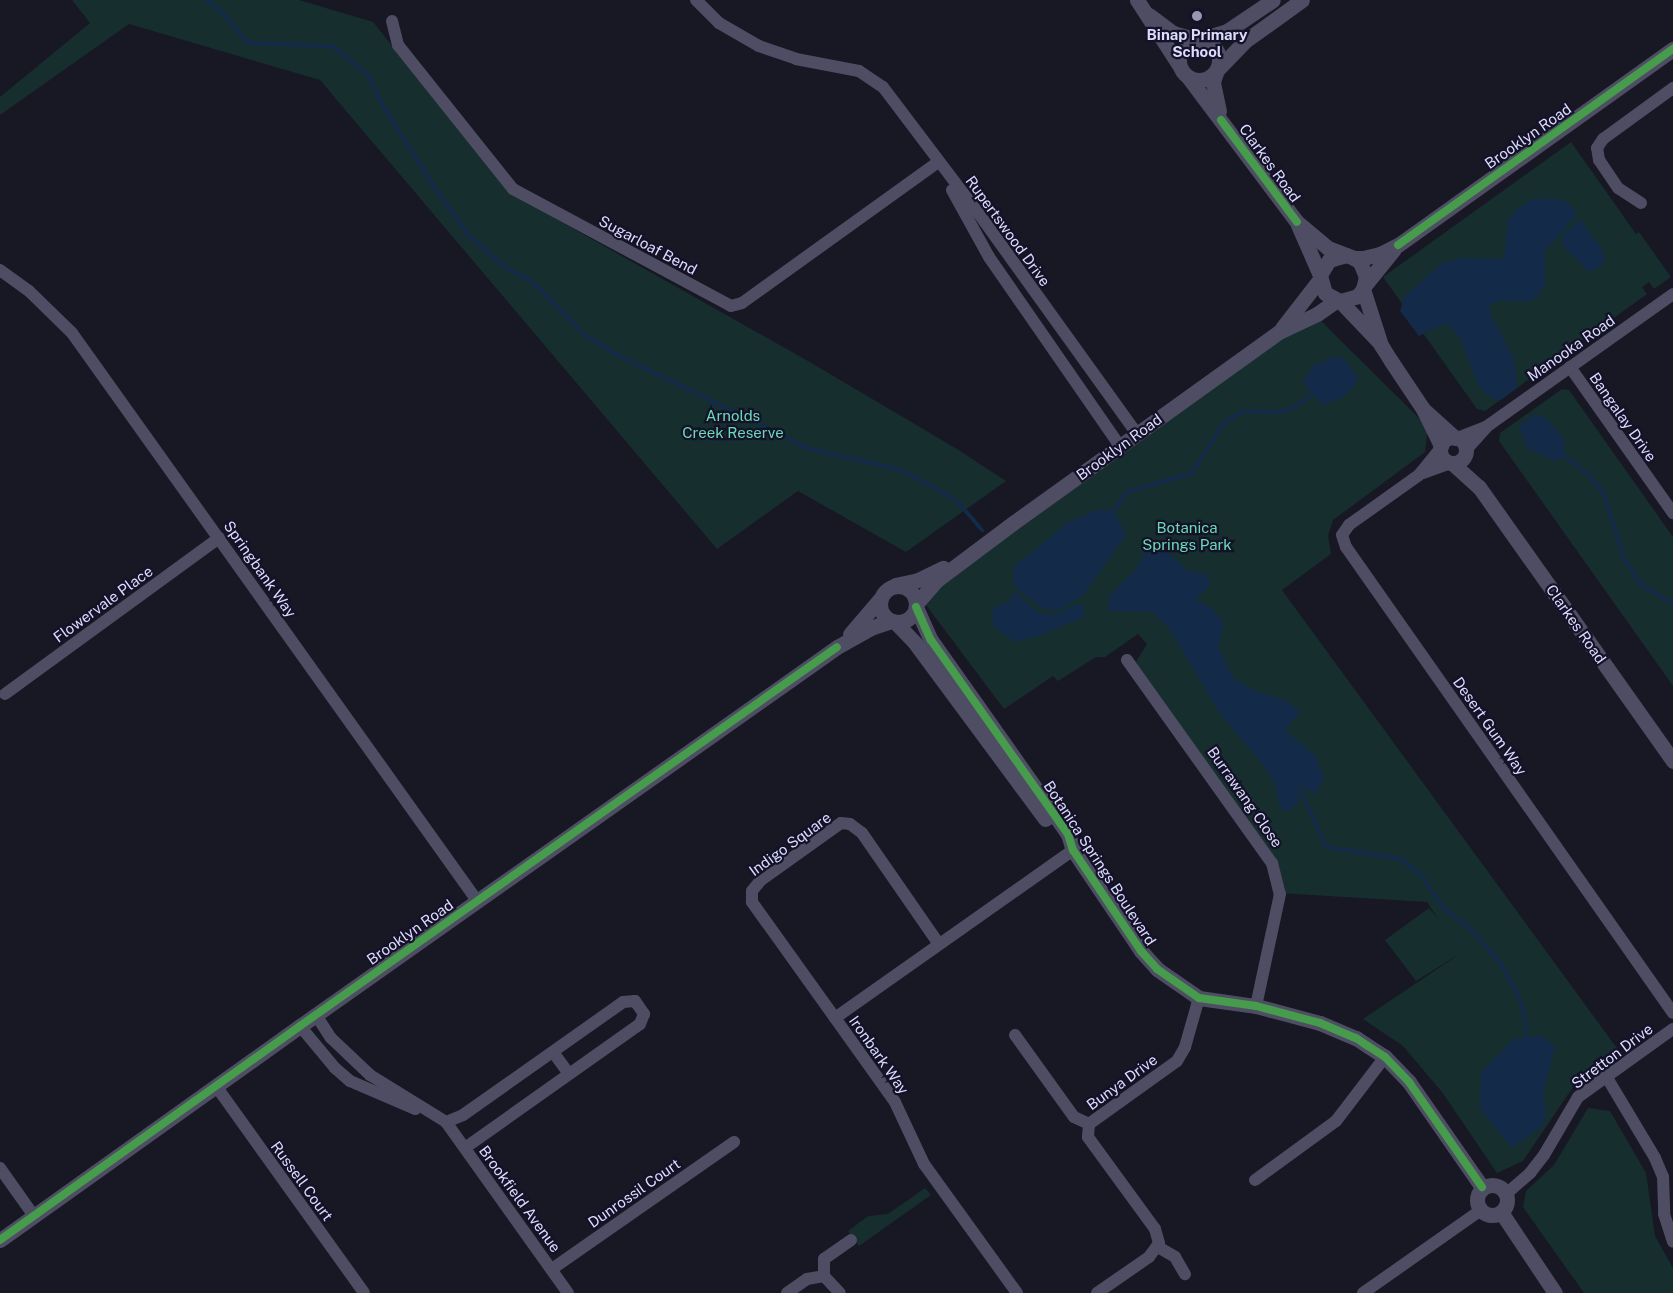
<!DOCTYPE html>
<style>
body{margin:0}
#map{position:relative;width:1673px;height:1293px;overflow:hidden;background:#181724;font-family:"Public Sans",sans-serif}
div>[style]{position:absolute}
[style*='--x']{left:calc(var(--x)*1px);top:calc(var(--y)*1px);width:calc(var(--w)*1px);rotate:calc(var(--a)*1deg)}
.green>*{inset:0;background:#162e2e}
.water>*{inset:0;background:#132b48}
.stream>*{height:4px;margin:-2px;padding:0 2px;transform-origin:2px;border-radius:2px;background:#132b48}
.minor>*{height:12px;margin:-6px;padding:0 6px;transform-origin:6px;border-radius:6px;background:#4e4d63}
.tertiary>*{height:15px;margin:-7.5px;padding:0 7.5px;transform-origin:7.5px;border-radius:7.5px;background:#4e4d63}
.tertiary>.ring{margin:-7.5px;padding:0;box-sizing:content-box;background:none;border:15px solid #4e4d63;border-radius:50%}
.cycleway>*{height:8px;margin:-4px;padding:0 4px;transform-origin:4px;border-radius:4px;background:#469c4c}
.dots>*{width:16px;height:16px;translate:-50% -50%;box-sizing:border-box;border:3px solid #141229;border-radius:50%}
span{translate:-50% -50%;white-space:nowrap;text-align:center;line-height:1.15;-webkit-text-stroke:4.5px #141229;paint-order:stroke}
.poi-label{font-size:15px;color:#dddcfd;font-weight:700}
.street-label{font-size:15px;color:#dddcfd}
.park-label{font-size:15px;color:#6cd9b5}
</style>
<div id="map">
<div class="green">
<div style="clip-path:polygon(72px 0,299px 0,373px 22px,510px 193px,808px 361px,957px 449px,1006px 481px,906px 552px,798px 491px,717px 549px,320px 80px,129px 24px,0 115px,0 97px,90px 23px)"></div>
<div style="clip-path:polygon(1571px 142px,1636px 234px,1639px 232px,1671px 277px,1654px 289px,1649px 282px,1642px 287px,1647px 294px,1485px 411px,1477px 409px,1383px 277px)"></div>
<div style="clip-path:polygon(1311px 311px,1428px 427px,1425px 452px,1333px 520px,1328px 536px,1331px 554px,1282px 590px,1619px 1051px,1575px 1084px,1523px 1161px,1497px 1173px,1442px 1092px,1403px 1046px,1363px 1019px,1461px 953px,1416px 981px,1385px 940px,1429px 908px,1438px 919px,1427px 902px,1279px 893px,1276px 860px,1136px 662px,1147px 644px,1138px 634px,1105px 657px,1096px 657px,1058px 681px,1053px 676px,1004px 709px,926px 605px,931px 586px)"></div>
<div style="clip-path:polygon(1562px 389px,1569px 390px,1673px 537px,1673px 686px,1499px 441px,1500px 433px)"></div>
<div style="clip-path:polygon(1588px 1108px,1610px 1111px,1646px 1173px,1655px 1236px,1673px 1268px,1673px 1293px,1584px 1293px,1523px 1207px,1526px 1191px,1554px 1165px)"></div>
<div style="clip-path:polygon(925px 1188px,931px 1195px,859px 1246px,848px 1231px,868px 1216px,888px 1214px)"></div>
</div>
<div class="water">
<div style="clip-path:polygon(1549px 198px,1562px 200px,1570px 205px,1577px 214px,1545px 251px,1545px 284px,1538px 296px,1527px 302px,1502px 300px,1489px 305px,1490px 313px,1513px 357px,1516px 374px,1517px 388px,1499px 401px,1488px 396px,1479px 387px,1460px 338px,1447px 323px,1419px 336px,1400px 311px,1405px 296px,1442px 263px,1462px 258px,1504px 259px,1508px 220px,1516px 210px,1531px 200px)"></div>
<div style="clip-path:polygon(1581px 220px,1603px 251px,1604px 264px,1590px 272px,1562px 245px,1563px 233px)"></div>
<div style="clip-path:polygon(1333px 357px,1343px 357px,1358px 378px,1355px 385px,1342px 398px,1322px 405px,1303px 382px,1313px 366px)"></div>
<div style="clip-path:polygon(1534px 414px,1547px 419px,1563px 438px,1565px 456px,1555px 461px,1527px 448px,1519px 426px)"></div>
<div style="clip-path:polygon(1099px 509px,1114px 511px,1126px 535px,1084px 594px,1057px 611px,1041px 608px,1013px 585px,1014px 567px,1068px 522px)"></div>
<div style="clip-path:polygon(1147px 549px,1163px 549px,1188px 571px,1207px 574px,1210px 586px,1195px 599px,1213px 609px,1224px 624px,1218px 647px,1234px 679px,1255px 691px,1289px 702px,1300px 713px,1285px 730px,1316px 756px,1324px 779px,1315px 795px,1297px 782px,1299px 801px,1289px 812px,1280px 808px,1275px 785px,1264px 766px,1219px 712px,1169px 628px,1152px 612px,1108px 611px,1109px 596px,1135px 570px)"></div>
<div style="clip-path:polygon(1014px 591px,1038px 612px,1057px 615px,1073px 605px,1084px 605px,1084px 617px,1041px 635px,1015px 642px,994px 627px,992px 610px,1000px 604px,1009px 602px)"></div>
<div style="clip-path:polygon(1542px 1035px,1555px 1047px,1543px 1092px,1546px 1111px,1544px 1125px,1512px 1148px,1480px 1109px,1481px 1073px,1513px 1039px)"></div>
</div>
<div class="stream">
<div style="--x:206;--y:0;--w:17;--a:36"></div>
<div style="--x:220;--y:10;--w:43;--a:49.7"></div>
<div style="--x:248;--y:43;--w:85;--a:2"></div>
<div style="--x:333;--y:46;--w:45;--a:39.6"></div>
<div style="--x:368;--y:75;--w:34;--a:64"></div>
<div style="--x:383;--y:106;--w:93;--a:57.7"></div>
<div style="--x:433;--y:185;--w:62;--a:54.8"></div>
<div style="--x:469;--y:236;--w:46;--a:40.6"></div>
<div style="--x:504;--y:266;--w:34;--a:30"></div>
<div style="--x:534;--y:283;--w:73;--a:45.6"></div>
<div style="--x:585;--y:335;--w:36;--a:32"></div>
<div style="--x:616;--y:354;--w:213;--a:26.2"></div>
<div style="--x:807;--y:448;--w:97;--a:13.2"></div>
<div style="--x:901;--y:470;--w:63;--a:28.6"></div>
<div style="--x:956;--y:500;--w:40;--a:49"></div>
<div style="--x:1565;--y:456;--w:28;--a:38"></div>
<div style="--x:1587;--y:473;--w:25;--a:50"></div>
<div style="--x:1603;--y:492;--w:69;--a:72.3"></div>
<div style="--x:1624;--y:558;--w:31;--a:58"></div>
<div style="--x:1640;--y:584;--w:39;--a:31"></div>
<div style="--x:1114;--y:511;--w:23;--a:-56"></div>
<div style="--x:1127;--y:492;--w:68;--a:-16.3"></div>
<div style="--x:1192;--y:473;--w:59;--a:-57.4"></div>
<div style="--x:1224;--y:423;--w:23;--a:-31"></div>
<div style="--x:1244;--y:411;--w:36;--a:2"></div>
<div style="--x:1280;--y:412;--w:16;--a:-18"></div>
<div style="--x:1295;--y:407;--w:21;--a:-37"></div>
<div style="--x:1297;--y:782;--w:71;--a:66"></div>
<div style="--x:1326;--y:847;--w:76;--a:9.1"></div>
<div style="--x:1401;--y:859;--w:26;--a:39"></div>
<div style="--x:1421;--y:875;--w:40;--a:56"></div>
<div style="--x:1443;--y:908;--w:39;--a:38"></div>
<div style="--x:1474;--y:932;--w:42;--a:49.8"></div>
<div style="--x:1501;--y:964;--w:38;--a:62"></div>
<div style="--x:1519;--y:998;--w:20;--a:72"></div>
<div style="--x:1525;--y:1017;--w:19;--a:87"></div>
</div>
<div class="minor">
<div style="--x:696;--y:0;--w:33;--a:45"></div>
<div style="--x:719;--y:23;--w:46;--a:29.9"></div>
<div style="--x:759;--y:46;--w:39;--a:19"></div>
<div style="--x:796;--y:59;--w:64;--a:10.8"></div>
<div style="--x:859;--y:71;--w:29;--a:34"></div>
<div style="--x:883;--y:87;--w:159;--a:52.9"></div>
<div style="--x:979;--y:214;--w:271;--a:54.3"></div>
<div style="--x:392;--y:21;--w:25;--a:76"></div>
<div style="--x:398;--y:45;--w:184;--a:51.4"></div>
<div style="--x:513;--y:189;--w:247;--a:28.2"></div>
<div style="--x:731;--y:306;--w:11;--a:-15"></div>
<div style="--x:742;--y:303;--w:241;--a:-35.7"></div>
<div style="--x:952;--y:190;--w:77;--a:61.1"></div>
<div style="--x:989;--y:257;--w:230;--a:55.3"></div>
<div style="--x:1641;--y:203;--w:27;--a:-147"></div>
<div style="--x:1618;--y:188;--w:34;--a:-124"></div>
<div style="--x:1599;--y:160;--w:12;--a:-99"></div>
<div style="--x:1597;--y:148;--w:11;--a:-56"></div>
<div style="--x:1603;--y:139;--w:87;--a:-36.1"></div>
<div style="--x:0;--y:270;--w:36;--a:36"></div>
<div style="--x:29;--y:291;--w:60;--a:44.3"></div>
<div style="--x:72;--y:333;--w:699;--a:54.49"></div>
<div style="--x:1570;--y:367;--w:179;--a:54.8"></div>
<div style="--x:1457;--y:438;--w:31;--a:-21"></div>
<div style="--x:1486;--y:427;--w:229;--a:-35.4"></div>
<div style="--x:1440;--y:449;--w:33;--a:129"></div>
<div style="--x:1419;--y:475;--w:86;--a:144.5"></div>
<div style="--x:1349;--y:525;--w:12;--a:125"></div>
<div style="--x:1342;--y:535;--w:13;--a:72"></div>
<div style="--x:1346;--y:547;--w:569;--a:54.94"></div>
<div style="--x:1466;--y:450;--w:30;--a:-48"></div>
<div style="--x:1423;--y:473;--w:29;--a:-20"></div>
<div style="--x:1127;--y:660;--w:249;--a:54.5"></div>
<div style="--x:1272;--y:863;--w:32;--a:76"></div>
<div style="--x:1280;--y:894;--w:115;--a:102.1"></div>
<div style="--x:5;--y:694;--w:265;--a:-36.1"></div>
<div style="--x:316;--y:1015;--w:27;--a:57"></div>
<div style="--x:331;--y:1038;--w:54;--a:43.5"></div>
<div style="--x:370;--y:1075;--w:89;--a:31.7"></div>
<div style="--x:446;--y:1122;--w:210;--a:54.5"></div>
<div style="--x:835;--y:1018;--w:143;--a:-125.6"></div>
<div style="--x:752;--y:902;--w:11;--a:-90"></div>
<div style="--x:752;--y:891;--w:14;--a:-51"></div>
<div style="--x:761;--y:880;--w:98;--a:-35.5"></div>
<div style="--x:841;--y:823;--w:9;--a:6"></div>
<div style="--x:850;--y:824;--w:15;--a:37"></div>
<div style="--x:862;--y:833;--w:135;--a:55.3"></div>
<div style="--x:300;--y:1026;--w:55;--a:50.2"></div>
<div style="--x:335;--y:1068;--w:20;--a:41"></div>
<div style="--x:350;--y:1081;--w:71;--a:23.3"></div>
<div style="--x:1015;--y:1035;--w:101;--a:54.3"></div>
<div style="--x:1074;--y:1117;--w:17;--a:25"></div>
<div style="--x:553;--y:1052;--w:27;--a:54"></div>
<div style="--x:1606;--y:1076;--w:96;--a:59.1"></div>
<div style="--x:1655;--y:1158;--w:21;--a:67"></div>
<div style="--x:1663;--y:1177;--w:37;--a:88"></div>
<div style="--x:1664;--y:1214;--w:29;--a:72"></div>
<div style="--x:216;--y:1086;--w:254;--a:54.4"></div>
<div style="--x:446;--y:1122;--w:18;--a:-22"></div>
<div style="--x:463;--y:1115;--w:196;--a:-35.2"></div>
<div style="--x:623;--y:1002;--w:12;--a:-5"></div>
<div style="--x:635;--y:1001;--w:16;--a:55"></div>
<div style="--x:644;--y:1014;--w:11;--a:112"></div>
<div style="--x:640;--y:1024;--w:214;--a:144.7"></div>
<div style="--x:0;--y:1168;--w:59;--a:54.7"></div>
<div style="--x:1255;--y:1180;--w:100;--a:-36.1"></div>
<div style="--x:1336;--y:1121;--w:81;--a:-52.6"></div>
<div style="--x:1506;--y:1194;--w:32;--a:-41"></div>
<div style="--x:1530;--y:1173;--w:23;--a:-52"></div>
<div style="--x:1544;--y:1155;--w:67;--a:-59.6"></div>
<div style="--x:1578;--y:1097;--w:117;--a:-35.6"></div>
<div style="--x:1158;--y:1247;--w:20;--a:30"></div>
<div style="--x:1175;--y:1257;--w:20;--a:60"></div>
<div style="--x:552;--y:1269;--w:222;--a:-34.9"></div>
<div style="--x:824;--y:1276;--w:17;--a:-90"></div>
<div style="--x:824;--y:1259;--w:33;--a:-35"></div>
<div style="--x:787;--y:1293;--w:24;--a:-35"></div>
<div style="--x:807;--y:1279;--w:17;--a:-10"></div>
<div style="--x:824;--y:1276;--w:23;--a:47"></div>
<div style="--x:1017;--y:1293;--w:159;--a:-125.8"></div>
<div style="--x:924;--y:1164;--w:68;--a:-115.1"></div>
<div style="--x:895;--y:1102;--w:103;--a:-125.5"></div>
<div style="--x:835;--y:1018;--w:291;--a:-35.2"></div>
<div style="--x:1097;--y:1293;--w:63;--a:-34.7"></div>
<div style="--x:1149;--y:1257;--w:17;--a:-54"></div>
<div style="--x:1159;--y:1243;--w:15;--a:-106"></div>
<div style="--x:1155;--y:1229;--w:114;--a:-126.1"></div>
<div style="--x:1088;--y:1137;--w:13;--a:-86"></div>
<div style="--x:1089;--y:1124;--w:108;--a:-35.6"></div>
<div style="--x:1177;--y:1061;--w:16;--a:-60"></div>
<div style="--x:1185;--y:1047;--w:51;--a:-74.1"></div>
<div style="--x:1363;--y:1293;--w:144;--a:-35.1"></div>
</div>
<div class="tertiary">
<div style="--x:1137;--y:0;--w:77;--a:57.1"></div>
<div style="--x:1149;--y:15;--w:30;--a:37"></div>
<div style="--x:1173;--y:33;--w:26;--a:16"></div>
<div style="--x:1198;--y:40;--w:30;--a:-17"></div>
<div style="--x:1227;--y:31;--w:55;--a:-34"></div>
<div class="ring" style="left:1179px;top:40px;width:25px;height:25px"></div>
<div style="--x:1188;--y:77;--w:181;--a:53.1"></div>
<div style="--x:1297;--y:222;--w:40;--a:40"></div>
<div style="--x:1328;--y:248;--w:28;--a:21"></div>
<div style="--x:1354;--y:258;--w:7;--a:34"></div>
<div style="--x:1360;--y:262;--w:16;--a:68"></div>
<div style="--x:1366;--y:277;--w:12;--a:104"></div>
<div style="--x:1363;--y:289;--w:9;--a:126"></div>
<div style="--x:1358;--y:296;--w:19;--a:164"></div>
<div style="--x:1340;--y:301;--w:17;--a:-152"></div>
<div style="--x:1325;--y:293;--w:19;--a:-106"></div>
<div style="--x:1320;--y:275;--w:17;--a:-59"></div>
<div style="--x:1329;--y:260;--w:18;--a:-16"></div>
<div style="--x:1219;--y:111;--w:30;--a:-102"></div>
<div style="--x:1213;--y:82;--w:13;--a:-72"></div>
<div style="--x:1217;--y:70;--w:40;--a:-46"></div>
<div style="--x:1245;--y:41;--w:70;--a:-35.7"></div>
<div style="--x:1298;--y:225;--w:55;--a:66.3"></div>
<div style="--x:1354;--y:258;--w:9;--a:0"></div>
<div style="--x:1363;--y:258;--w:17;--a:-13"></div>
<div style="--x:1380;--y:254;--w:20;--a:-27"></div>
<div style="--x:1398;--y:245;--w:338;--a:-35.5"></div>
<div style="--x:1365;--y:285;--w:46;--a:-51.1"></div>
<div style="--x:1363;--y:289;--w:59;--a:72.2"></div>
<div style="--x:1381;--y:345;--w:19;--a:58"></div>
<div style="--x:1391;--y:361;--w:58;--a:56.3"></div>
<div style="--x:1423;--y:409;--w:43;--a:42.2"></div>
<div style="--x:1340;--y:301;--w:57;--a:46.4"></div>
<div style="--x:1282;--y:328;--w:62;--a:-52.2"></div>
<div style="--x:1424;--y:411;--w:39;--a:64"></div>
<div class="ring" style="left:1440px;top:437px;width:11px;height:11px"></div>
<div style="--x:1452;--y:463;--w:36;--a:42"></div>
<div style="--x:1479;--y:487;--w:336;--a:54.7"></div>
<div style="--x:895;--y:585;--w:24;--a:-12"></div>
<div style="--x:918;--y:580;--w:28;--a:-26"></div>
<div class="ring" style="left:880px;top:586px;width:21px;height:21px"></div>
<div style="--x:916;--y:604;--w:32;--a:-49"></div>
<div style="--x:937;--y:580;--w:95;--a:-36.9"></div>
<div style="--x:1013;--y:523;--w:327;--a:-35.7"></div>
<div style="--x:1279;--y:332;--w:42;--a:-25.3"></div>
<div style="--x:1317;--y:314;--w:24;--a:-35"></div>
<div style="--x:916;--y:607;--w:36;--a:66"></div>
<div style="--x:931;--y:640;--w:237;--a:54.8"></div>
<div style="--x:1068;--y:834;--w:17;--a:73"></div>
<div style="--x:1073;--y:850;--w:122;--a:56"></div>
<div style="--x:1141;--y:951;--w:24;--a:48"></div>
<div style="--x:1157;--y:969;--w:51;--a:34.6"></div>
<div style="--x:1199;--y:998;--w:58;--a:8"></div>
<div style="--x:1256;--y:1006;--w:66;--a:14.9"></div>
<div style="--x:1320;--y:1023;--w:39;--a:23"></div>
<div style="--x:1356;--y:1038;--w:14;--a:34"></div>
<div style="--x:1368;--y:1046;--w:20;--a:33"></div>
<div style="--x:1385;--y:1057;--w:35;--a:46"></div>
<div style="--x:1409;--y:1082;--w:128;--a:55.2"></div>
<div style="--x:895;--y:622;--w:29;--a:46"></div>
<div style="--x:915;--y:643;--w:219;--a:53.5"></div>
<div style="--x:850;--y:634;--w:45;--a:-49.5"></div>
<div class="ring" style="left:1477px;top:1185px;width:15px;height:15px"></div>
<div style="--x:1501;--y:1212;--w:97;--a:56.3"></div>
<div style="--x:0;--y:1240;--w:369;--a:-35.5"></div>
<div style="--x:300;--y:1026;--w:657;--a:-35.21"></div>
<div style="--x:837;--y:647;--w:41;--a:-29.1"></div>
<div style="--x:873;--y:627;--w:19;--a:-18"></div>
</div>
<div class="cycleway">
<div style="--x:1221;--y:120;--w:127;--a:53.3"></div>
<div style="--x:1398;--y:245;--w:338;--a:-35.5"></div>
<div style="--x:916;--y:607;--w:36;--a:66"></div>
<div style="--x:931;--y:640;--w:237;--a:54.8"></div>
<div style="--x:1068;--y:834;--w:17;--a:73"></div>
<div style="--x:1073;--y:850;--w:122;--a:56"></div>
<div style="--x:1141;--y:951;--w:24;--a:48"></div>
<div style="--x:1157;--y:969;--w:51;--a:34.6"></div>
<div style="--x:1199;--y:998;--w:58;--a:8"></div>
<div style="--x:1256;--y:1006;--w:66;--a:14.9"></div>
<div style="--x:1320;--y:1023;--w:39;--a:23"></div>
<div style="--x:1356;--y:1038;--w:14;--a:34"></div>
<div style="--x:1368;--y:1046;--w:20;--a:33"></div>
<div style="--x:1385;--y:1057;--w:35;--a:46"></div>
<div style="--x:1409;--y:1082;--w:128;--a:55.2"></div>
<div style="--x:0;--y:1240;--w:369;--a:-35.5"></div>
<div style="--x:300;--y:1026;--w:657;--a:-35.21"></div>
</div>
<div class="dots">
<div style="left:1197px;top:16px;background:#9897b1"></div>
</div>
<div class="poi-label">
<span style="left:1197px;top:43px">Binap Primary<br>School</span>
</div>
<div class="street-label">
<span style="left:1528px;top:136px;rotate:-35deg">Brooklyn Road</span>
<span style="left:1270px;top:163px;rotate:54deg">Clarkes Road</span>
<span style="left:1008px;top:231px;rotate:54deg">Rupertswood Drive</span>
<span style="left:648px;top:245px;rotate:28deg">Sugarloaf Bend</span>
<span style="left:1571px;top:348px;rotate:-35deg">Manooka Road</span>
<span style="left:1623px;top:417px;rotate:55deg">Bangalay Drive</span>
<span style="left:1119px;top:447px;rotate:-36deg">Brooklyn Road</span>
<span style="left:260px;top:569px;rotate:55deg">Springbank Way</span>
<span style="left:103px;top:604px;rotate:-36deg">Flowervale Place</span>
<span style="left:1576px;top:624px;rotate:55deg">Clarkes Road</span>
<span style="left:1490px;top:726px;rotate:55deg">Desert Gum Way</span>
<span style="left:1245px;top:797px;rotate:55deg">Burrawang Close</span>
<span style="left:790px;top:844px;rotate:-36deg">Indigo Square</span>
<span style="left:1100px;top:863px;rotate:57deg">Botanica Springs Boulevard</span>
<span style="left:410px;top:932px;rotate:-35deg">Brooklyn Road</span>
<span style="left:879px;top:1055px;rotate:55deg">Ironbark Way</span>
<span style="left:1612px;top:1056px;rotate:-37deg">Stretton Drive</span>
<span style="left:1122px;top:1082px;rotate:-36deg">Bunya Drive</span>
<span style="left:302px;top:1181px;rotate:54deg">Russell Court</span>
<span style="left:634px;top:1193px;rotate:-35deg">Dunrossil Court</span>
<span style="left:520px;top:1199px;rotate:54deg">Brookfield Avenue</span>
</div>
<div class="park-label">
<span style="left:733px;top:424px">Arnolds<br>Creek Reserve</span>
<span style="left:1187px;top:536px">Botanica<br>Springs Park</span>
</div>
</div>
